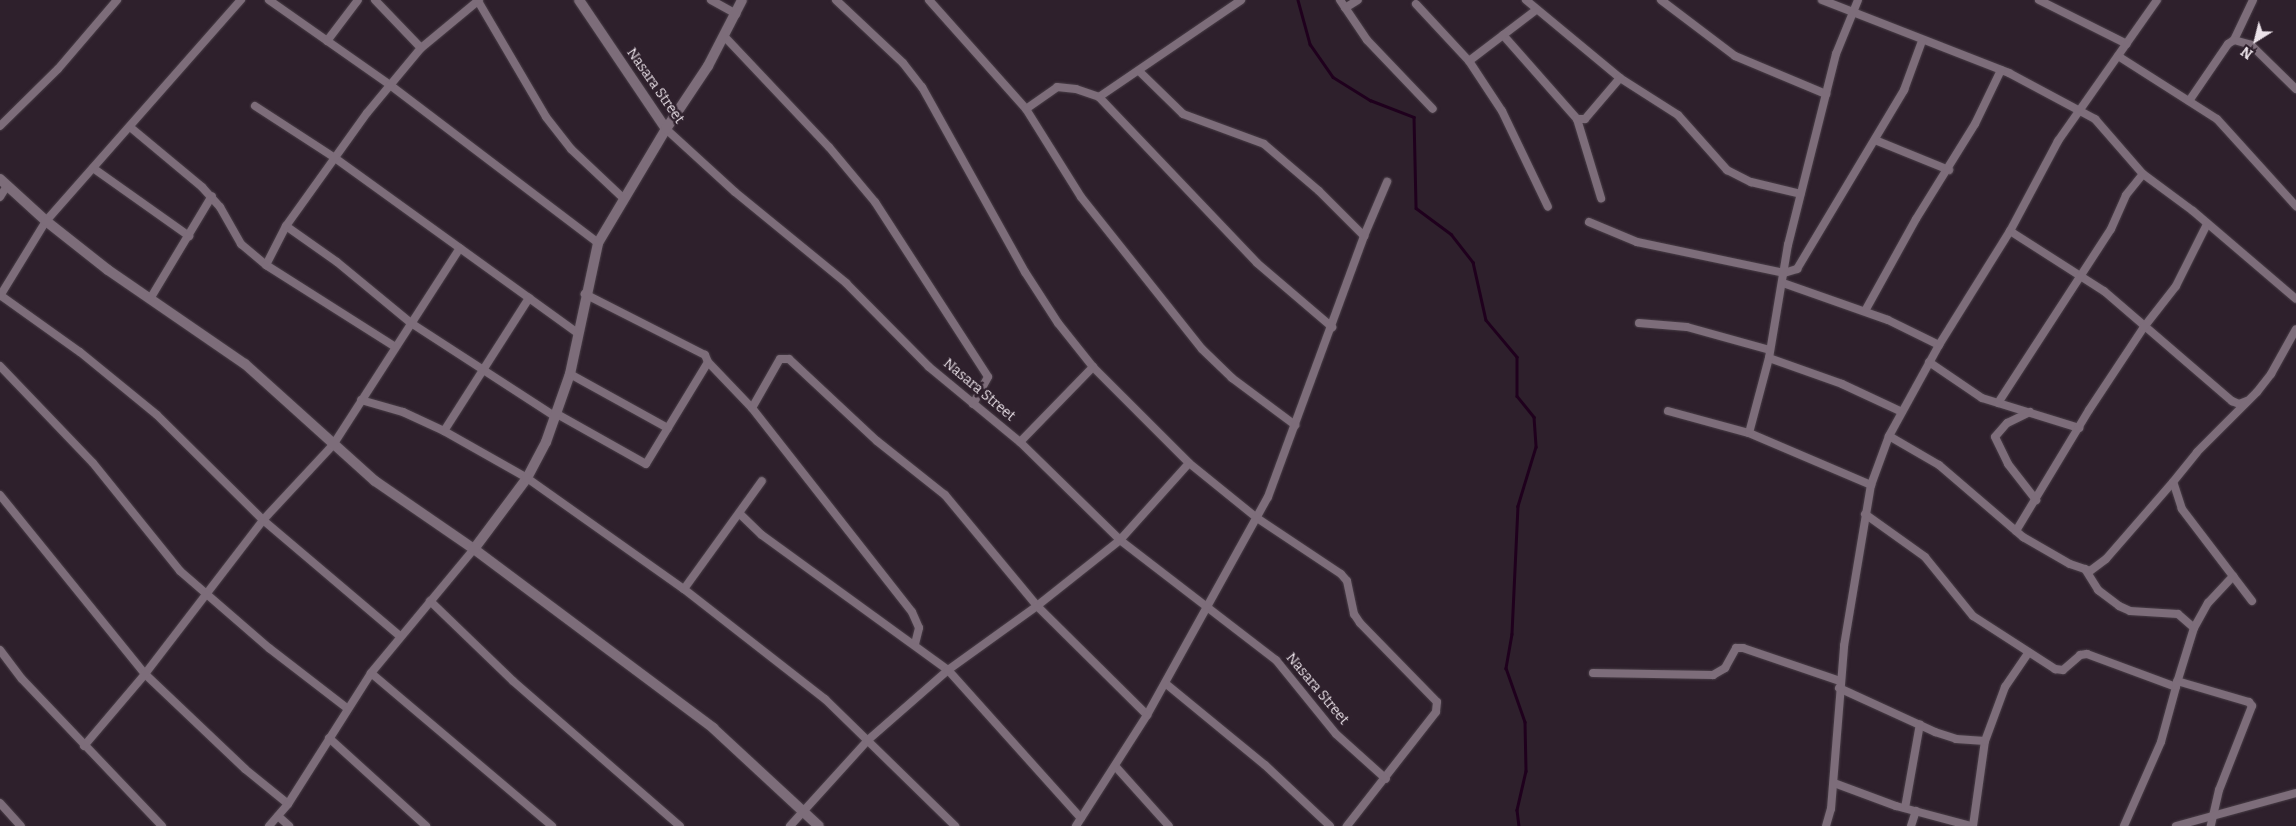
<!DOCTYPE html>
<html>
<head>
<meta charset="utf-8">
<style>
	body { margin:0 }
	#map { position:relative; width:2296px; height:826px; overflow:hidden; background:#2e202c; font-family:Bitter,serif }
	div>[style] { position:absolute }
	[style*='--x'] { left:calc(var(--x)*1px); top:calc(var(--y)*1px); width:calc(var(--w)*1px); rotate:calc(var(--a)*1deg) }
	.stream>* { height:2.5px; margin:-1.25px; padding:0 1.25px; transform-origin:1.25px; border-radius:1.25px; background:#1f001d }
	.roads { filter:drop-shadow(0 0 1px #493e47) drop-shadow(0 0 1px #493e47) }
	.minor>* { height:8px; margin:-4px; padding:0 4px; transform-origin:4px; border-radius:4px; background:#7d6d7a }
	.tertiary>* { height:10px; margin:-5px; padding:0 5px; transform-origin:5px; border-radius:5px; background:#7d6d7a }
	span { translate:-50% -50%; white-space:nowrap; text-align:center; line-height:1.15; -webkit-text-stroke:5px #2e202c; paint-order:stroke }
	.street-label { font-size:14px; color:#ece3ea }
	.north { position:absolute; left:2231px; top:15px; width:50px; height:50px; -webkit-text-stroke:4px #2e202c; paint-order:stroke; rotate:216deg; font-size:14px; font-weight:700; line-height:20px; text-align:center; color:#ece3ea }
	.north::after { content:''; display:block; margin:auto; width:18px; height:22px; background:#ece3ea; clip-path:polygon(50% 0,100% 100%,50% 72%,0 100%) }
</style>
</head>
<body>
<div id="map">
	<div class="stream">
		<i style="--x:1298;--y:0;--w:46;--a:74.7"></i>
		<i style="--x:1310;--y:44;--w:40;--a:55.1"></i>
		<i style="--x:1333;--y:77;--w:44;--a:31.9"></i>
		<i style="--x:1370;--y:100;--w:47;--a:21.1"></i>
		<i style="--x:1414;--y:117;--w:91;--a:88.7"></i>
		<i style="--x:1416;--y:208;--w:44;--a:36.6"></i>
		<i style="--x:1451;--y:234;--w:36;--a:52"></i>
		<i style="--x:1473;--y:262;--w:59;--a:77.4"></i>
		<i style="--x:1486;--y:320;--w:48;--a:50"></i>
		<i style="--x:1517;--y:357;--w:39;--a:90"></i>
		<i style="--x:1517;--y:396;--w:27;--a:51"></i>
		<i style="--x:1534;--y:417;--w:30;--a:86"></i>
		<i style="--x:1536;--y:447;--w:62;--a:107"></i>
		<i style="--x:1518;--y:506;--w:128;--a:92.7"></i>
		<i style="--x:1512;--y:634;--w:35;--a:100"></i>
		<i style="--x:1506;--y:668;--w:57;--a:70.6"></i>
		<i style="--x:1525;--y:722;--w:49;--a:88.8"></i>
		<i style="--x:1526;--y:771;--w:40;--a:103"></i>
		<i style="--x:1517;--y:810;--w:16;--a:83"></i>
	</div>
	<div class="roads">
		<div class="minor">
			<i style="--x:269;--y:0;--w:148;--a:35.1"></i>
			<i style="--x:390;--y:85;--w:261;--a:37.2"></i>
			<i style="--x:375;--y:0;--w:66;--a:46.2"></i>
			<i style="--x:711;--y:0;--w:29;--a:29"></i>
			<i style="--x:836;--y:0;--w:92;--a:43.2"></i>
			<i style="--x:903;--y:63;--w:31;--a:52"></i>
			<i style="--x:922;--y:87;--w:212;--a:60.9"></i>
			<i style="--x:1025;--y:272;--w:61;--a:57.1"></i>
			<i style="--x:1058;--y:323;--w:56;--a:51.5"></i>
			<i style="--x:1093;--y:367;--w:136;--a:45"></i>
			<i style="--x:1189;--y:463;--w:87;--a:39"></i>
			<i style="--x:1257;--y:518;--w:101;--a:33.7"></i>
			<i style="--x:1341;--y:574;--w:9;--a:49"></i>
			<i style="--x:1347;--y:581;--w:34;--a:78"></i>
			<i style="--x:1354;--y:614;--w:11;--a:56"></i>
			<i style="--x:1360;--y:623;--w:110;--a:45.7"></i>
			<i style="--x:1437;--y:702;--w:10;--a:96"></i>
			<i style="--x:1436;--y:712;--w:145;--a:128"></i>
			<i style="--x:929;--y:0;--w:146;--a:48.3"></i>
			<i style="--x:1026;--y:109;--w:104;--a:58"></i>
			<i style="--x:1081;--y:197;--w:194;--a:51.5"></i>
			<i style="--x:1202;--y:349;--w:42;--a:44"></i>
			<i style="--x:1232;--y:378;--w:79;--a:36.7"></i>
			<i style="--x:1340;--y:0;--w:48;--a:56"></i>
			<i style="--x:1367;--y:40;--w:95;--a:46.3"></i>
			<i style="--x:1526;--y:0;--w:122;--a:39.7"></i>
			<i style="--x:1620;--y:78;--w:69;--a:32.5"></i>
			<i style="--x:1678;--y:115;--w:74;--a:48.3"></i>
			<i style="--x:1727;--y:170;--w:27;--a:27"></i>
			<i style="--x:1751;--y:182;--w:51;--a:13.5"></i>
			<i style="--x:1661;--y:0;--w:93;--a:37.1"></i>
			<i style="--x:1735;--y:56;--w:99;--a:22.7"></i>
			<i style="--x:1822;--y:0;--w:201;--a:21.3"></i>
			<i style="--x:2009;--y:73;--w:98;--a:28.1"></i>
			<i style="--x:2095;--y:119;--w:73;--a:48.9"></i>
			<i style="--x:2143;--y:174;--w:62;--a:36.5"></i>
			<i style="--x:2193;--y:211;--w:135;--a:40.5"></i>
			<i style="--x:2039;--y:0;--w:98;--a:26.6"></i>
			<i style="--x:478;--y:1;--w:134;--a:59.6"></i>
			<i style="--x:546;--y:117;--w:41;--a:52"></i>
			<i style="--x:571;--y:149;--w:71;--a:43.3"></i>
			<i style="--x:1416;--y:4;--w:78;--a:47.1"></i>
			<i style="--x:1469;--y:61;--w:60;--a:56.6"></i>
			<i style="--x:1502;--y:111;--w:106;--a:64.4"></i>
			<i style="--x:1345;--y:8;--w:15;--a:-32"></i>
			<i style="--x:1503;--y:35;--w:112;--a:48.6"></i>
			<i style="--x:1577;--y:119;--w:8;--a:0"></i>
			<i style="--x:1585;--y:119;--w:54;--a:-49.5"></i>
			<i style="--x:724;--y:36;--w:153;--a:46.6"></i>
			<i style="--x:829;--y:147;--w:72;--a:50.1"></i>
			<i style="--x:875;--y:202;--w:208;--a:57.1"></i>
			<i style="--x:988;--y:377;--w:31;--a:119"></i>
			<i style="--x:2234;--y:40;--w:44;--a:-64.6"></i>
			<i style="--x:327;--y:41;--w:51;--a:-52.9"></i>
			<i style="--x:2118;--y:56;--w:117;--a:32.5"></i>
			<i style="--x:2217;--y:119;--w:118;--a:47.8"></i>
			<i style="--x:1469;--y:61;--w:84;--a:-37.3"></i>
			<i style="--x:1140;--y:72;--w:60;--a:44.3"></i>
			<i style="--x:1183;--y:114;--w:86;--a:20.3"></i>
			<i style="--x:1264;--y:144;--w:72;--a:40.5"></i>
			<i style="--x:1319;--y:191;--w:64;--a:45"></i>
			<i style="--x:1099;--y:97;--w:172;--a:-34.3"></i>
			<i style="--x:2189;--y:101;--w:69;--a:-55.6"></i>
			<i style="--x:2228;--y:44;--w:7;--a:-34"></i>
			<i style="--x:2234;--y:40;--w:18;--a:16"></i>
			<i style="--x:2251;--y:45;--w:63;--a:44.4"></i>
			<i style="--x:255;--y:106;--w:95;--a:33"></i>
			<i style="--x:335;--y:158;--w:299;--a:35.8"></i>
			<i style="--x:1026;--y:109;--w:38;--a:-35"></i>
			<i style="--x:1057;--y:87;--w:19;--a:6"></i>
			<i style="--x:1076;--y:89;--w:24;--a:19"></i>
			<i style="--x:1099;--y:97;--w:229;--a:46.4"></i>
			<i style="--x:1257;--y:263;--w:99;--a:40.5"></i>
			<i style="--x:1577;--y:119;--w:83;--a:73.1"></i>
			<i style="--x:0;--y:126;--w:81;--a:-44.5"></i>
			<i style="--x:58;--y:69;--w:91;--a:-49.5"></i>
			<i style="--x:130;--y:127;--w:94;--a:39.8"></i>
			<i style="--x:202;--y:187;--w:27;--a:48"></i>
			<i style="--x:220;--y:207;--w:43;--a:60.4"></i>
			<i style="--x:241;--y:244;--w:33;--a:40"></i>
			<i style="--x:266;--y:265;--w:153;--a:32.4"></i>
			<i style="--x:666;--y:129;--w:93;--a:42.4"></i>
			<i style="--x:735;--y:192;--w:144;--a:39.3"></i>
			<i style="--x:846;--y:283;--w:118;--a:45.3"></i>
			<i style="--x:929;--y:367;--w:118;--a:39.5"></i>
			<i style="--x:1020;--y:442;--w:140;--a:44.4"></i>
			<i style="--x:1120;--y:540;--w:197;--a:37.6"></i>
			<i style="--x:1276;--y:660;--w:95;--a:51"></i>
			<i style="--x:1336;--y:734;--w:67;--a:42"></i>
			<i style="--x:1875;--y:140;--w:80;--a:22.1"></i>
			<i style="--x:93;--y:168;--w:118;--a:35.3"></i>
			<i style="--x:0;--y:197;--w:13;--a:-58"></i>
			<i style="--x:1589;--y:222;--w:52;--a:22.6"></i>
			<i style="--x:1637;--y:242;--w:150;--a:11.9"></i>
			<i style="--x:1784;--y:273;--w:14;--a:-17"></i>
			<i style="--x:1797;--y:269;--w:209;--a:-59.1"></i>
			<i style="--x:1904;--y:90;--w:52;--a:-69.8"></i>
			<i style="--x:286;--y:226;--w:62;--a:35.2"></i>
			<i style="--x:337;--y:262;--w:96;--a:39.5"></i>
			<i style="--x:411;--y:323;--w:173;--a:33"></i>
			<i style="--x:2010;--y:231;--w:112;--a:32.6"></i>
			<i style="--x:2104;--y:291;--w:169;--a:40.7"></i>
			<i style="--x:2232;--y:401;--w:8;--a:23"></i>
			<i style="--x:2239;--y:404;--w:9;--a:-21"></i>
			<i style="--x:266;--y:265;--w:44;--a:-62.9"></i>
			<i style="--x:286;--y:226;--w:139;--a:-54.4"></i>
			<i style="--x:367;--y:113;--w:85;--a:-50.3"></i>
			<i style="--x:421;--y:48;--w:75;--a:-39.6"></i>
			<i style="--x:1783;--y:283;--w:111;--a:19.4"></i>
			<i style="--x:1888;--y:320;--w:57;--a:26.1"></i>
			<i style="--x:0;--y:295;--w:98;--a:35.5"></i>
			<i style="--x:80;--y:352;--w:99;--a:39.3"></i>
			<i style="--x:157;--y:415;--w:149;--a:44.7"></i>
			<i style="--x:263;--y:520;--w:180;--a:40.3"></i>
			<i style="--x:0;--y:296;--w:88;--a:-58.5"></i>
			<i style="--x:46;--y:221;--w:295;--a:-48.6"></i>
			<i style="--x:150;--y:299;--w:120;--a:-59"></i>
			<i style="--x:1865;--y:311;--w:105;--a:-61"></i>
			<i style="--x:1916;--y:219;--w:112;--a:-58.2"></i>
			<i style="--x:1975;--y:124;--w:60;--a:-64.3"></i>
			<i style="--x:1639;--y:323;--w:48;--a:4.8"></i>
			<i style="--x:1687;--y:327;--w:86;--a:15.5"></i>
			<i style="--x:1769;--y:358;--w:77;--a:19.6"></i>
			<i style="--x:1842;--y:384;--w:66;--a:25"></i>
			<i style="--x:708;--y:362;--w:64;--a:46.3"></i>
			<i style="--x:752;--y:408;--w:259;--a:51.9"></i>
			<i style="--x:912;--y:612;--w:17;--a:66"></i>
			<i style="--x:919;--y:628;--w:16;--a:104"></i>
			<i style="--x:1929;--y:362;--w:64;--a:34.2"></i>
			<i style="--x:1982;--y:398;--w:102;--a:17.2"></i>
			<i style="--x:0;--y:366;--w:134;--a:46.2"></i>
			<i style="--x:93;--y:463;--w:139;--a:51.1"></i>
			<i style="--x:180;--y:571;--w:118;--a:40.9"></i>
			<i style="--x:269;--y:648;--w:98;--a:37.6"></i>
			<i style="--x:570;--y:374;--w:112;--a:28.9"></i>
			<i style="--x:361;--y:400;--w:44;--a:15.9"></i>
			<i style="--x:403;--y:412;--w:45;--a:24.9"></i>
			<i style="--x:444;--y:431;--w:95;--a:29.5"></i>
			<i style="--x:527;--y:478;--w:192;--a:35.3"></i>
			<i style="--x:684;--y:589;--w:179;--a:38"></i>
			<i style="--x:825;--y:699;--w:182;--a:44.3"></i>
			<i style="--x:1998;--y:403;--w:207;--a:-57"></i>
			<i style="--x:2111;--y:229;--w:37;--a:-66"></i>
			<i style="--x:2126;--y:195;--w:27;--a:-51"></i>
			<i style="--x:752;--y:408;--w:56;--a:-60.3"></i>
			<i style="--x:780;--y:359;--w:9;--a:0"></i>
			<i style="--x:789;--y:359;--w:120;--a:43"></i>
			<i style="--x:877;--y:441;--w:87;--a:38.5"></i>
			<i style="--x:945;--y:495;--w:144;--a:50.3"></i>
			<i style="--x:1037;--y:606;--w:155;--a:44.7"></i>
			<i style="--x:1668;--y:411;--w:84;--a:15.2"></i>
			<i style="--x:1749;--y:433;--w:133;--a:23.1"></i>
			<i style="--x:2030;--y:412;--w:25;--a:154"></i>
			<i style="--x:2007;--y:423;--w:18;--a:131"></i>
			<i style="--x:1995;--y:437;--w:30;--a:64"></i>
			<i style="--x:2008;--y:464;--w:46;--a:52.1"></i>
			<i style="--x:557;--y:414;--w:102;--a:29.3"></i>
			<i style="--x:646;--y:464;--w:119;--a:-58.7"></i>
			<i style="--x:708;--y:362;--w:8;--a:-113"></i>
			<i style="--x:705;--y:355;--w:135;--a:-153.1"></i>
			<i style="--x:444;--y:431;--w:158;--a:-57.4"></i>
			<i style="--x:1749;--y:433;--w:78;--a:-75.1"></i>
			<i style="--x:1769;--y:358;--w:115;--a:-80.5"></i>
			<i style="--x:1788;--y:245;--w:197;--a:-75.9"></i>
			<i style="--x:1836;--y:54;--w:58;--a:-67.8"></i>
			<i style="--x:1889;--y:436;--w:58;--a:30.1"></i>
			<i style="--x:1939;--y:465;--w:111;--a:40.6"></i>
			<i style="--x:2023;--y:537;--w:54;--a:29.9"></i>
			<i style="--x:2070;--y:564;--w:21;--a:19"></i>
			<i style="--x:2090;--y:571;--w:20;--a:-37"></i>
			<i style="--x:2106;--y:559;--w:102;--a:-49"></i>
			<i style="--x:1020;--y:442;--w:105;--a:-45.8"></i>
			<i style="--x:0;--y:495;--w:230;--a:51"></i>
			<i style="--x:145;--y:674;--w:138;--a:43.5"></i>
			<i style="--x:245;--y:769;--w:55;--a:39.1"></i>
			<i style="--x:740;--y:514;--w:30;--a:44"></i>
			<i style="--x:762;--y:535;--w:230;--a:36"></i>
			<i style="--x:948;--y:670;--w:199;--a:48.1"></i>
			<i style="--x:1865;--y:514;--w:74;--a:35.6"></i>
			<i style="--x:1925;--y:557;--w:76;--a:50.9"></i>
			<i style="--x:1973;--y:616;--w:98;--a:32.9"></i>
			<i style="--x:2055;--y:669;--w:8;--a:7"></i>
			<i style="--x:2063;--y:670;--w:23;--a:-41"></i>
			<i style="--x:2080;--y:655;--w:7;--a:-8"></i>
			<i style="--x:2087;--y:654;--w:95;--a:20.3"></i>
			<i style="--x:2176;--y:687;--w:57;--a:105.3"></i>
			<i style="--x:2161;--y:742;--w:92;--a:113.8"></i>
			<i style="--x:2016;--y:531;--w:141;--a:-58.9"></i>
			<i style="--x:2089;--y:410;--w:100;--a:-56.5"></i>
			<i style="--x:2144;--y:327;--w:52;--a:-52"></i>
			<i style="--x:2176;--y:286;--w:69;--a:-63.4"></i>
			<i style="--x:2085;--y:569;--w:25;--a:58"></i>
			<i style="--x:2098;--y:590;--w:26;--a:37"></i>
			<i style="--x:2119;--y:606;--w:12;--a:24"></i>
			<i style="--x:2130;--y:611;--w:48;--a:3.6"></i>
			<i style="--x:2178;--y:614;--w:21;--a:41"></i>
			<i style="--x:684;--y:589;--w:133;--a:-54.2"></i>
			<i style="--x:430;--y:601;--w:115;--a:43.9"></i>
			<i style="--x:513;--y:681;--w:221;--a:41"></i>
			<i style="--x:2252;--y:601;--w:116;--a:-127.3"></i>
			<i style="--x:2182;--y:509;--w:28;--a:-108"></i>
			<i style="--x:2173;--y:482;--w:38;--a:-51"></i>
			<i style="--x:2197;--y:452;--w:85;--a:-45"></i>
			<i style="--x:2257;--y:392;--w:23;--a:-52"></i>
			<i style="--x:2271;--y:374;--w:51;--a:-60.9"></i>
			<i style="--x:0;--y:650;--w:36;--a:53"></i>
			<i style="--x:22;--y:679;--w:203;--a:46.4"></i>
			<i style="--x:371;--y:673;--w:237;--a:40.2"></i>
			<i style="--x:1593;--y:673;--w:120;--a:1"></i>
			<i style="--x:1713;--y:675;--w:14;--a:-30"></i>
			<i style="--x:1725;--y:668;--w:23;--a:-61"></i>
			<i style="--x:1736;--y:648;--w:7;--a:0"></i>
			<i style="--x:1743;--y:648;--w:102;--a:18.8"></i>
			<i style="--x:2177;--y:681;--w:75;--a:16.3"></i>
			<i style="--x:2249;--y:702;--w:5;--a:53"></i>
			<i style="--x:2252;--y:706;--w:90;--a:111.4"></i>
			<i style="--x:2219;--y:790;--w:37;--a:103"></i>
			<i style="--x:1165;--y:683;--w:129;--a:39.4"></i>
			<i style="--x:1265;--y:765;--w:89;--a:43.2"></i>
			<i style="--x:2176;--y:686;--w:61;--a:-72.8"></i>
			<i style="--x:2194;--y:628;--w:29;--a:-61"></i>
			<i style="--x:2208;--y:603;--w:37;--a:-47"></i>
			<i style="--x:1839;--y:688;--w:106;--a:24.6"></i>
			<i style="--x:1935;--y:732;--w:22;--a:18"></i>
			<i style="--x:1956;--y:739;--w:29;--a:4"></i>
			<i style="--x:329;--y:738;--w:131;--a:42.2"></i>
			<i style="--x:84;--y:746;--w:94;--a:-49.7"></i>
			<i style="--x:145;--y:674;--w:194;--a:-52.5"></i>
			<i style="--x:263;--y:520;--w:103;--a:-47"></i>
			<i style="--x:333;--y:445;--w:234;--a:-57.2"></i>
			<i style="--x:1116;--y:767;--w:79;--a:48.1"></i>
			<i style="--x:1834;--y:783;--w:66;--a:20.4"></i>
			<i style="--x:1896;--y:806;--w:78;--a:14.9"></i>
			<i style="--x:0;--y:803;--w:31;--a:48"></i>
			<i style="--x:1905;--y:808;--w:85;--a:-79.9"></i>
			<i style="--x:278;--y:816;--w:15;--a:42"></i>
			<i style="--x:269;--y:826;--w:29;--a:-49"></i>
			<i style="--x:288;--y:804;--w:155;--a:-57.6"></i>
			<i style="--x:371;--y:673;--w:161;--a:-50.3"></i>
			<i style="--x:790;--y:826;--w:116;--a:-47.8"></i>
			<i style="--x:868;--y:740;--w:106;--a:-41.2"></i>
			<i style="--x:948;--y:670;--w:110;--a:-35.7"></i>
			<i style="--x:1037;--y:606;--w:106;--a:-38.5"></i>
			<i style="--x:1120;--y:540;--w:103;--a:-48.1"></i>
			<i style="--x:1076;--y:826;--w:132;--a:-57.4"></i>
			<i style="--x:1147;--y:715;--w:249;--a:-61"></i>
			<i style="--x:1268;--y:497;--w:278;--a:-69.8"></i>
			<i style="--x:1364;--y:236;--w:59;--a:-66.9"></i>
			<i style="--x:1826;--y:826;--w:18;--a:-74"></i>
			<i style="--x:1831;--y:809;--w:164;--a:-85.4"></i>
			<i style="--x:1844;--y:646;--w:163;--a:-80.5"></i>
			<i style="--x:1871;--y:485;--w:52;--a:-69.8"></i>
			<i style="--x:1889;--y:436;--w:104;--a:-61.2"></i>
			<i style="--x:1939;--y:345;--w:134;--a:-58.1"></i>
			<i style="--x:2010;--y:231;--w:102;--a:-61.9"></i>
			<i style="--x:2058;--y:141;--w:172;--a:-54.9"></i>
			<i style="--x:1911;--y:826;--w:16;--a:-72"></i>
			<i style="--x:1973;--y:826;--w:86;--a:-82"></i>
			<i style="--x:1985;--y:741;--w:58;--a:-69.7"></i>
			<i style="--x:2005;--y:687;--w:42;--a:-55.6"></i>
			<i style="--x:2176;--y:826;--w:124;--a:-15.4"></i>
		</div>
		<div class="tertiary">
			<i style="--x:579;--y:0;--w:156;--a:56"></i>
			<i style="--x:0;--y:179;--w:62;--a:42.4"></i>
			<i style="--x:46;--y:221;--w:79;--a:38.3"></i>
			<i style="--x:108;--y:270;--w:166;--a:34.5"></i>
			<i style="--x:245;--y:364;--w:175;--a:42"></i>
			<i style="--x:375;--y:481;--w:120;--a:34.5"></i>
			<i style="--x:474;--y:549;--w:299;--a:36.8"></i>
			<i style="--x:713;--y:728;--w:144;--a:42.8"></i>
			<i style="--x:474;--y:549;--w:89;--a:-53.3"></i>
			<i style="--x:527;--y:478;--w:41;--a:-62.2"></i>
			<i style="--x:546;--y:442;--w:72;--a:-70.6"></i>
			<i style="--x:570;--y:374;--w:134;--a:-77.9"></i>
			<i style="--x:598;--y:243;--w:133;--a:-59.2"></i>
			<i style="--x:666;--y:129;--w:76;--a:-56.3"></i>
			<i style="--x:708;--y:66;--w:74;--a:-62.7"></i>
		</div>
	</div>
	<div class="street-label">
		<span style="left:655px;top:86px;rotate:55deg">Nasara Street</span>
		<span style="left:979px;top:390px;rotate:40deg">Nasara Street</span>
		<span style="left:1317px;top:689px;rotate:50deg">Nasara Street</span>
	</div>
	<div class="north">N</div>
</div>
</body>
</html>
